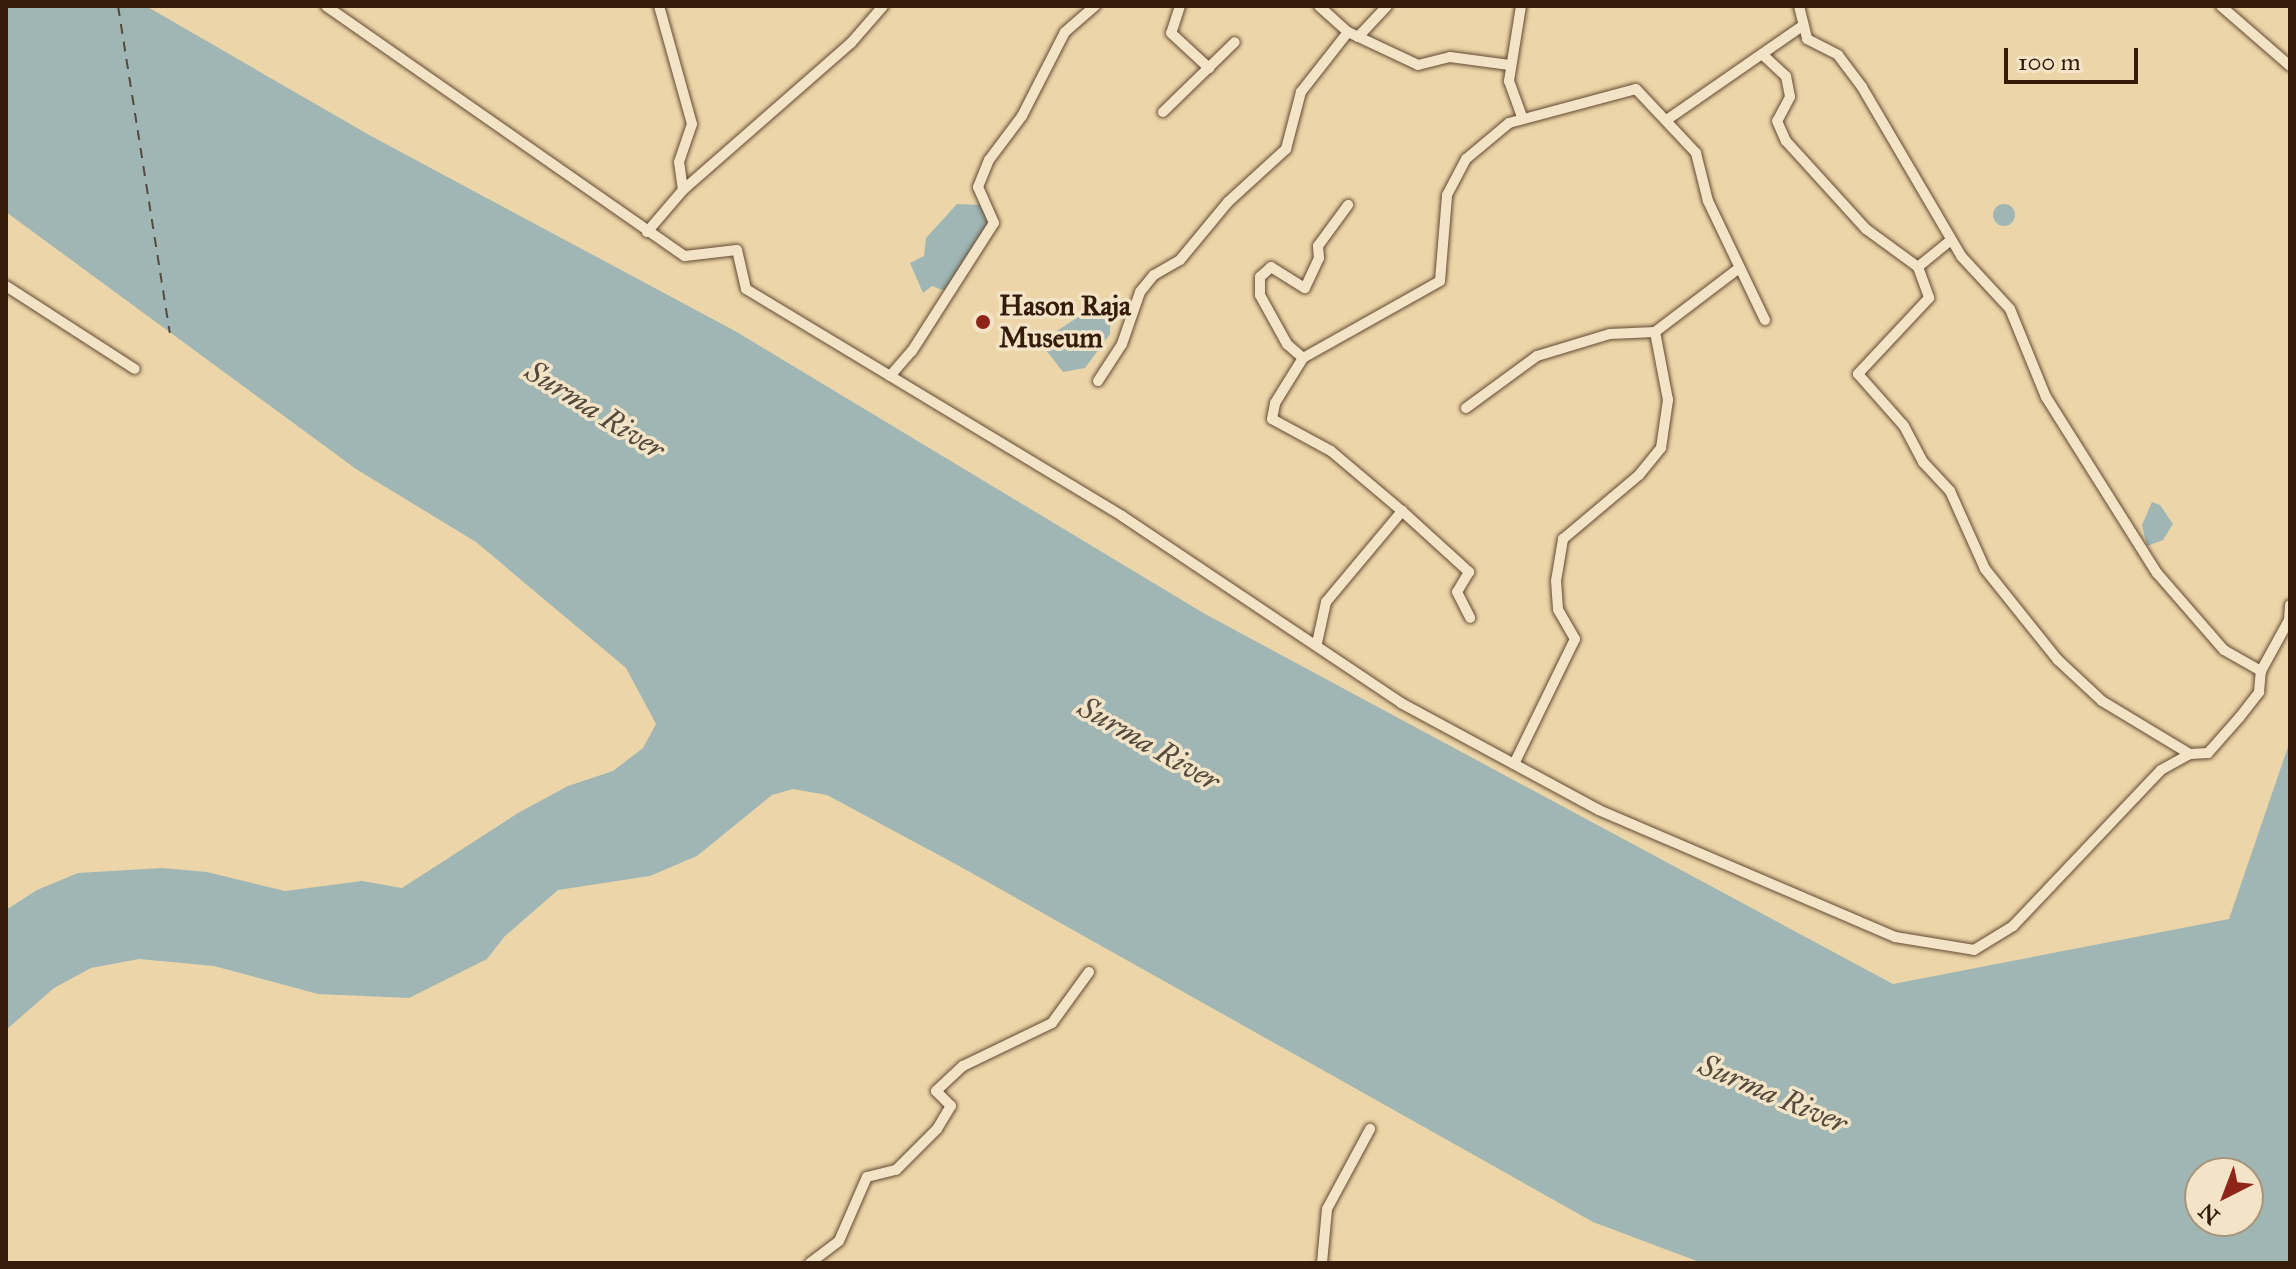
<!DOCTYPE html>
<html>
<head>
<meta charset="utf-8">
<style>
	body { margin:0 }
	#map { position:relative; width:2296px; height:1269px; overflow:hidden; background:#ecd6a9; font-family:"IM FELL Great Primer",serif }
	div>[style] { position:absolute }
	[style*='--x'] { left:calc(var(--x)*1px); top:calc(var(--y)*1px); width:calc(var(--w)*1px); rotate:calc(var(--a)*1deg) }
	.water>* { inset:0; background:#9fb6b5 }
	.round { border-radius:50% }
	.ferry>* { height:2px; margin-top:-1px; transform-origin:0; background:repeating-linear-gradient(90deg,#554a3d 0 10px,transparent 0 18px) }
	.roads { filter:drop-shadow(0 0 2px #634a32) drop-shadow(0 0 2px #634a32) }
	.minor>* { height:10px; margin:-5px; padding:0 5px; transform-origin:5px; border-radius:5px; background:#f3e4c7 }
	.dots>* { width:22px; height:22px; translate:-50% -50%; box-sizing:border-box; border:4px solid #f3e4c7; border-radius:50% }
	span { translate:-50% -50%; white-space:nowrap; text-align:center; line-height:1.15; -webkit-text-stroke:7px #f3e4c7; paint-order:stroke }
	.poi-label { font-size:28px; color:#351c0a; font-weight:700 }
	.left { translate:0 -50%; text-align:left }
	.water-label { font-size:30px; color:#554a3d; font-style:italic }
	.frame { position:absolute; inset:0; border:8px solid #351c0a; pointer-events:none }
	.north { position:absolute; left:2184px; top:1157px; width:80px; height:80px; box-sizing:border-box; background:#f3e4c7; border:2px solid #a7947b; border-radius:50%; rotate:222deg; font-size:22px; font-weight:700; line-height:32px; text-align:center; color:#351c0a }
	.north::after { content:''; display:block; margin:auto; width:28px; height:36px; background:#8f2418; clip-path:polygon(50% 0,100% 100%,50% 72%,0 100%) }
	.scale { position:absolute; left:2004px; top:48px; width:134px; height:36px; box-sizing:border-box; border:4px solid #351c0a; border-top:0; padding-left:10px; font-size:24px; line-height:28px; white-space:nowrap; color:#351c0a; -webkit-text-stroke:6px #f3e4c7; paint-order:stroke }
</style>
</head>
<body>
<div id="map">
	<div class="water">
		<i style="clip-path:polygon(evenodd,6px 6px,146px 6px,371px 136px,735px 331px,1205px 614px,1893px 984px,2229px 919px,2290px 741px,2290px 1263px,1702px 1263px,1593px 1222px,961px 867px,827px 795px,793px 789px,772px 795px,697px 856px,650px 876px,558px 890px,505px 936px,487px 959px,409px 998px,318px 994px,214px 966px,139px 959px,91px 968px,54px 988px,6px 1030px,6px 910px,37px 890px,78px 873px,162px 868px,207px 872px,285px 891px,362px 881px,402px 888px,518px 813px,568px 786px,613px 771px,643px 748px,656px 724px,626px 668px,476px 542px,356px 469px,6px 212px,6px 6px,2248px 1173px,2248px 1221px,2200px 1221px,2200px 1173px,2248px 1173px)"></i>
		<i class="round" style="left:1993px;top:204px;width:22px;height:22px"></i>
		<i style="clip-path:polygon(957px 204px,982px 205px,991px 224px,945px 291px,932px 286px,923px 293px,910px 263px,924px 256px,926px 238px)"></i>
		<i style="clip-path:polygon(1093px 307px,1110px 322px,1110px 334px,1085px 368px,1063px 372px,1045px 349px,1051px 335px)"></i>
		<i style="clip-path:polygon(2152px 502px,2160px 505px,2173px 524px,2163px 540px,2147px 546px,2142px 525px)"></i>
	</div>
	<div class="ferry">
		<i style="--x:118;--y:6;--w:331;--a:81"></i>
	</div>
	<div class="roads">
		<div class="minor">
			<i style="--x:326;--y:6;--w:437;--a:34.9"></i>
			<i style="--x:685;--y:256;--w:52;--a:-6.6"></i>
			<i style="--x:737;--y:250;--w:40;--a:77"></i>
			<i style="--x:746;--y:289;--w:439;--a:31.1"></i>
			<i style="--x:1122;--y:516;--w:336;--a:33.8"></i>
			<i style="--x:1401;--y:703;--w:225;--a:28.4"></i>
			<i style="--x:1599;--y:810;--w:322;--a:23.2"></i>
			<i style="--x:1895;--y:937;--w:80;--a:9.3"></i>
			<i style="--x:1974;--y:950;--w:46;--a:-31.6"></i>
			<i style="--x:2013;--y:926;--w:215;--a:-46.5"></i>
			<i style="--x:2161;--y:770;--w:33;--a:-29"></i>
			<i style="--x:2190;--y:754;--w:18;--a:-3"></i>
			<i style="--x:2208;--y:753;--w:47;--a:-48.5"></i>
			<i style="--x:2239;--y:718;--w:33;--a:-52"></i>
			<i style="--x:2259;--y:692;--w:21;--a:-85"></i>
			<i style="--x:2261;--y:671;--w:58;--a:-61.2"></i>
			<i style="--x:2289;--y:620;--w:15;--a:-86"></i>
			<i style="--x:1180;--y:6;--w:28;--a:108"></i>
			<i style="--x:1171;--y:33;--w:52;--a:42.6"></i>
			<i style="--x:1319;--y:6;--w:39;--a:42"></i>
			<i style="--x:1348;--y:32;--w:77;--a:25.2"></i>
			<i style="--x:1418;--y:65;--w:33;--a:-14"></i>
			<i style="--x:1450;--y:57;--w:60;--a:7.7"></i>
			<i style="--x:1521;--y:6;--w:76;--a:99.1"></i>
			<i style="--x:1509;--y:81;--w:37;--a:70"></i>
			<i style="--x:1799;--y:6;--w:34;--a:76"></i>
			<i style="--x:1807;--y:39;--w:35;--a:27"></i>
			<i style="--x:1838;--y:55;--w:40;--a:53"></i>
			<i style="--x:1862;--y:87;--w:196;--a:59.6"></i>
			<i style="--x:1961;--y:256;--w:72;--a:47.2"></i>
			<i style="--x:2010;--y:309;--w:95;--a:67.8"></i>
			<i style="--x:2046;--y:397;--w:208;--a:57.8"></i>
			<i style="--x:2157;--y:573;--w:102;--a:49"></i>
			<i style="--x:2224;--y:650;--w:43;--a:29.6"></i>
			<i style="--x:2221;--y:6;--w:91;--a:41"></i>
			<i style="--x:1358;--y:37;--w:42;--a:-46.9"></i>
			<i style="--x:1762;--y:54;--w:33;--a:43"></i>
			<i style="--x:1786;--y:76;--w:21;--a:79"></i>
			<i style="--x:1790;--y:97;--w:27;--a:118"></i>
			<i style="--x:1777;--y:121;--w:22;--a:66"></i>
			<i style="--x:1786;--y:141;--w:119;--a:47.7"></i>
			<i style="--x:1866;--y:229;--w:64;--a:36.2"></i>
			<i style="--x:1163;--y:112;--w:100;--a:-44.2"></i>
			<i style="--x:1668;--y:119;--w:162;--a:-34.7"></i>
			<i style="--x:683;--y:190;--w:223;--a:-41.2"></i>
			<i style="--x:851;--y:43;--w:49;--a:-49.1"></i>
			<i style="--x:647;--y:232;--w:55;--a:-49.4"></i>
			<i style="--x:683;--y:190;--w:28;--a:-98"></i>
			<i style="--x:679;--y:162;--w:40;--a:-71.1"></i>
			<i style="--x:692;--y:124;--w:123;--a:-105.6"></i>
			<i style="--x:1951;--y:240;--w:43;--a:140.7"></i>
			<i style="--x:1918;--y:267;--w:33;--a:70"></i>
			<i style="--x:1929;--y:298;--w:104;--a:133.1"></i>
			<i style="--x:1858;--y:374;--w:69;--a:48.5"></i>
			<i style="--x:1904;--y:426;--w:41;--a:62.2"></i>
			<i style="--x:1923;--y:462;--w:40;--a:47"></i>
			<i style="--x:1950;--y:491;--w:85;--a:65.8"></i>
			<i style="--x:1985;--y:569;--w:117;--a:51.3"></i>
			<i style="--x:2058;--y:660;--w:60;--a:43"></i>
			<i style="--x:2102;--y:701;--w:103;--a:31.1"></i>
			<i style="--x:6;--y:286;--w:153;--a:32.8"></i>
			<i style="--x:1303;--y:358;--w:21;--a:-139"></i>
			<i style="--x:1287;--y:344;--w:56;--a:-118.9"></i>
			<i style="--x:1260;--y:295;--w:18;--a:-90"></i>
			<i style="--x:1260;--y:277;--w:15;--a:-42"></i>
			<i style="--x:1271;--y:267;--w:40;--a:32"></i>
			<i style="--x:1305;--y:288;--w:33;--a:-65"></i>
			<i style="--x:1319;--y:258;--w:12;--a:-95"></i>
			<i style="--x:1318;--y:246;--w:51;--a:-53.8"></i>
			<i style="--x:890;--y:376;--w:33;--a:-49"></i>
			<i style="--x:912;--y:351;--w:152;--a:-57.4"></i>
			<i style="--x:994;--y:223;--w:39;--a:-114"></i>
			<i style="--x:978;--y:187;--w:29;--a:-68"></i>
			<i style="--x:989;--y:160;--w:55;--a:-53.1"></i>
			<i style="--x:1022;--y:116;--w:94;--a:-62.9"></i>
			<i style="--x:1065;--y:32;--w:40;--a:-41"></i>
			<i style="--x:1098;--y:381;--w:44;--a:-57"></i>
			<i style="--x:1122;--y:344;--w:55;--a:-70.9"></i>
			<i style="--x:1140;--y:292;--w:22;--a:-51"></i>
			<i style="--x:1154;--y:275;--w:30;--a:-30"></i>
			<i style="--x:1180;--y:260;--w:75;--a:-50.4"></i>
			<i style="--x:1228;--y:202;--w:79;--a:-42.4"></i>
			<i style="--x:1286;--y:149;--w:59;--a:-75.3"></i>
			<i style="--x:1301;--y:92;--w:76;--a:-51.9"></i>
			<i style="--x:1466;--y:408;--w:88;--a:-36.2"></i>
			<i style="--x:1537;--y:356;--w:76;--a:-16.8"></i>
			<i style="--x:1610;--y:334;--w:45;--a:-2.5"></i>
			<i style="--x:1655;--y:332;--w:104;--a:-37.2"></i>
			<i style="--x:1402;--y:511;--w:93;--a:-139.8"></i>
			<i style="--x:1331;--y:451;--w:67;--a:-151.5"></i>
			<i style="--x:1272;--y:419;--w:16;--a:-79"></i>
			<i style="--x:1275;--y:403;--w:53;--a:-58.1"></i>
			<i style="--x:1303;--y:358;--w:157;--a:-29.3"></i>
			<i style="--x:1440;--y:281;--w:86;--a:-85.3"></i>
			<i style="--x:1447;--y:195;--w:41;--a:-62.2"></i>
			<i style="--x:1466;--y:159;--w:56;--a:-39.9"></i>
			<i style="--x:1509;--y:123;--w:131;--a:-15"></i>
			<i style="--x:1636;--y:89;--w:88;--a:46.8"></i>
			<i style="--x:1696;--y:153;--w:49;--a:76"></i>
			<i style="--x:1708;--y:201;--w:132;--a:64.4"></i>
			<i style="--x:1317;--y:643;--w:42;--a:-77.6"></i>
			<i style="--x:1326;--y:602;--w:119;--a:-50.1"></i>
			<i style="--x:1402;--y:511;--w:91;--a:42.3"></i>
			<i style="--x:1469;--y:572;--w:23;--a:121"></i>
			<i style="--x:1457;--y:592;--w:29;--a:63"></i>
			<i style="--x:1514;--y:764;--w:139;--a:-64"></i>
			<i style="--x:1575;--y:639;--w:34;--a:-120"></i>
			<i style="--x:1558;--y:609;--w:28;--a:-94"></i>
			<i style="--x:1556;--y:581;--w:43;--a:-80.5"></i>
			<i style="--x:1563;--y:539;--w:99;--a:-40.1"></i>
			<i style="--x:1639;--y:475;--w:35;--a:-51"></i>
			<i style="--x:1661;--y:448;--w:49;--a:-81.7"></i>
			<i style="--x:1668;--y:400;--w:69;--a:-100.8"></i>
			<i style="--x:810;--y:1263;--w:36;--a:-37"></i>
			<i style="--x:839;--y:1241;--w:70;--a:-66.4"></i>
			<i style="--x:867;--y:1177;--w:30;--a:-14"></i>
			<i style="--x:896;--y:1170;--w:58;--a:-45"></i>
			<i style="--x:937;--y:1129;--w:27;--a:-59"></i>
			<i style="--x:951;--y:1106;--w:21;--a:-135"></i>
			<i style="--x:936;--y:1091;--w:37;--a:-43"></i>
			<i style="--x:963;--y:1066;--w:99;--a:-25.8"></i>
			<i style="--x:1052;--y:1023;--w:63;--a:-54"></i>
			<i style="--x:1322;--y:1263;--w:54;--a:-84.7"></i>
			<i style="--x:1327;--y:1209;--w:91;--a:-61.7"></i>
		</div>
	</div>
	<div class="dots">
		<i style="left:983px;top:322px;background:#8f2418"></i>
	</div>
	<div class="poi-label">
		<span class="left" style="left:999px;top:322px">Hason Raja<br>Museum</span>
	</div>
	<div class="water-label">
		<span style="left:595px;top:410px;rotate:32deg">Surma River</span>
		<span style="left:1149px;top:744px;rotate:30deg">Surma River</span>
		<span style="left:1773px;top:1094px;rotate:23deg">Surma River</span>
	</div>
	<div class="frame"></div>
	<div class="north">N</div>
	<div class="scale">100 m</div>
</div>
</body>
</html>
